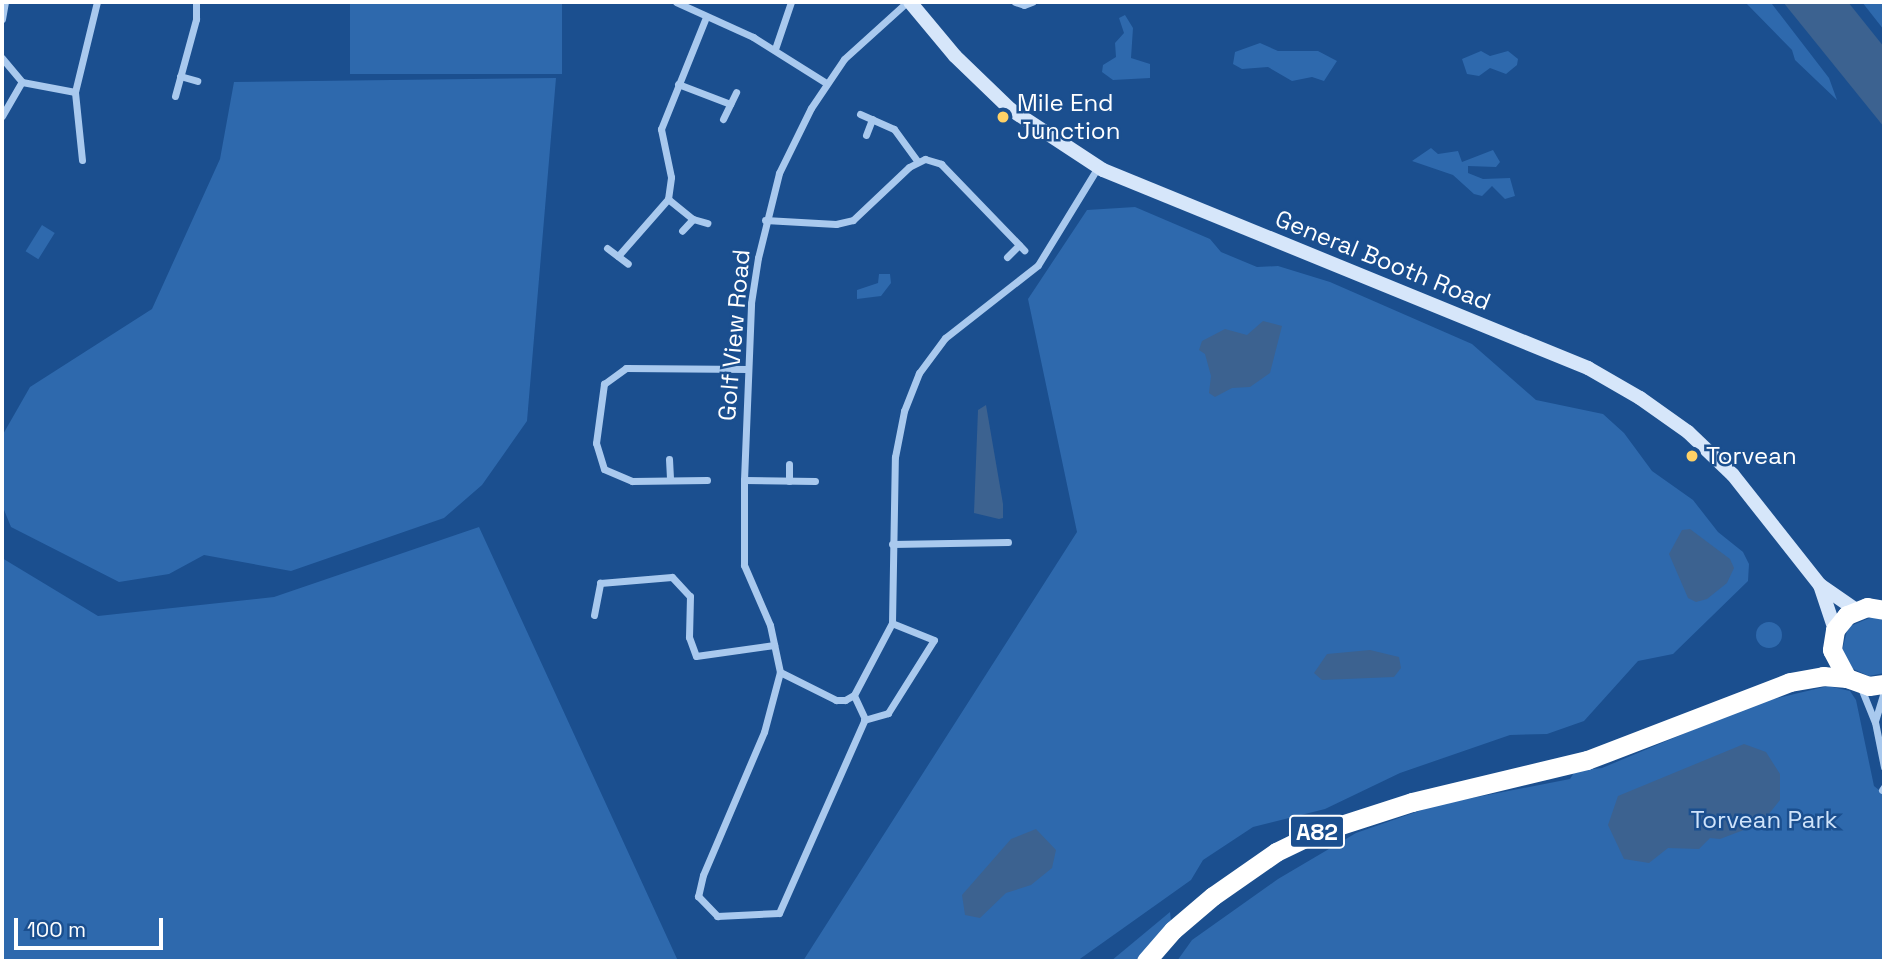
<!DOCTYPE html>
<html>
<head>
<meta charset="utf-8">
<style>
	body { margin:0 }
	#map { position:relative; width:1886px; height:963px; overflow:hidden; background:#1b4f8f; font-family:"Space Grotesk",sans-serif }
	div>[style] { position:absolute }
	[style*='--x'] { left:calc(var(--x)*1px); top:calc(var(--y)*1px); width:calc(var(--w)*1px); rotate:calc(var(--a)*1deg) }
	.green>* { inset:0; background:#2e69ad; transform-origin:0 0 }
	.round { border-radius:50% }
	.water>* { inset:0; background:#3c6290 }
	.street>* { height:7px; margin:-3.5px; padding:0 3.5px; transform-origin:3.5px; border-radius:3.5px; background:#a9c9ee }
	.secondary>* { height:14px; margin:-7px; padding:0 7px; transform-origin:7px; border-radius:7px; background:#d6e6fa }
	.highway>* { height:19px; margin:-9.5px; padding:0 9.5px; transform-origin:9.5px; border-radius:9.5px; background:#fff }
	.dots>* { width:19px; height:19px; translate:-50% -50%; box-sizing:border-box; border:4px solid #1b4f8f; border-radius:50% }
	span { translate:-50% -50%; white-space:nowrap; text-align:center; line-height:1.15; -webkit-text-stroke:5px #1b4f8f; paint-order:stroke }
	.shield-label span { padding:2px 5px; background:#1b4f8f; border:2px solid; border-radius:5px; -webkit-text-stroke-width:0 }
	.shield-label { font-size:23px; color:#fff; font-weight:700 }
	.poi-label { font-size:24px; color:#fff }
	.left { translate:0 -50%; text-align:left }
	.street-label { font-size:24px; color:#fff }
	.park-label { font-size:24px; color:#cfe3fa }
	.frame { position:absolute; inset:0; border:4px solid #fff; pointer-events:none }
	.scale { position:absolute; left:14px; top:918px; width:149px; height:32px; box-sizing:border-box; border:4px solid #fff; border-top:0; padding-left:9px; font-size:21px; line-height:24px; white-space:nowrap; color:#fff; -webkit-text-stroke:5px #1b4f8f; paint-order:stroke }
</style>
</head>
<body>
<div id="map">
	<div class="green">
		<i style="left:350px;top:2px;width:212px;height:72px"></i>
		<i style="clip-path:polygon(1745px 2px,1772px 4px,1829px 78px,1837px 100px,1795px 60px,1792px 50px)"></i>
		<i style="clip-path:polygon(1862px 2px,1884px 2px,1884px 30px)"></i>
		<i style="clip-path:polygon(1125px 15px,1133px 28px,1131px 58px,1150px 64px,1150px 78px,1113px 80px,1102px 72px,1103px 65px,1116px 57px,1115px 43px,1124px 33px,1119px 18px)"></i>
		<i style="clip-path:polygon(1260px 43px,1278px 51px,1318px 51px,1337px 61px,1324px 81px,1312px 77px,1292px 81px,1268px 67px,1242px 69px,1233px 64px,1235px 52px)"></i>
		<i style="clip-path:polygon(1481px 51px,1490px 56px,1508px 51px,1518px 59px,1517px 65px,1506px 74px,1490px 68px,1479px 76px,1467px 74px,1462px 59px)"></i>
		<i style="clip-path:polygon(556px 78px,527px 421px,482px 485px,444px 518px,291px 571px,204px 555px,169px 574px,119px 582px,11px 527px,2px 505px,2px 436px,30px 387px,152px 309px,220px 159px,234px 82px)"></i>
		<i style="clip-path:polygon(1431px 148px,1438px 154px,1458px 151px,1462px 162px,1493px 150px,1500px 162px,1496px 167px,1468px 166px,1468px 173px,1483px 179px,1510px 178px,1515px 196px,1505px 199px,1492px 186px,1482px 196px,1474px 194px,1453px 175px,1412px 161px)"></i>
		<i style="clip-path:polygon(1135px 207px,1210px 239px,1221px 252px,1257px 267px,1278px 266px,1330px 282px,1472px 344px,1536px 400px,1603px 414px,1624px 433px,1652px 471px,1693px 500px,1718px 532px,1743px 552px,1749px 564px,1748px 581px,1673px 654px,1638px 661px,1584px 721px,1547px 734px,1510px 735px,1400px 773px,1325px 809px,1253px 827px,1203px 860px,1191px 880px,1077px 961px,803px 961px,1077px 532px,1028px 299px,1087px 210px)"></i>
		<i style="left:42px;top:225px;width:15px;height:31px;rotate:32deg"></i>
		<i style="clip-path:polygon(879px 274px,890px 274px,891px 283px,881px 296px,857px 299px,857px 290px,878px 283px)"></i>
		<i style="clip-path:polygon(479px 527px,678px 961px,2px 961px,2px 558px,98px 616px,274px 597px)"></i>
		<i style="clip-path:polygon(1872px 617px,1884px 620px,1884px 673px,1869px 676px,1851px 668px,1842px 651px,1848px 627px)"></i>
		<i class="round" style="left:1756px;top:622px;width:26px;height:26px"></i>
		<i style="clip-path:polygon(1828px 686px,1850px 691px,1856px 700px,1874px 786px,1884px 794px,1884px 961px,1177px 961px,1192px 940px,1278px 879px,1356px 833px,1436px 805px,1570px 779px,1575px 771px,1602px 768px,1757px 703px)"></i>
		<i style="clip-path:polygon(1170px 912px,1171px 921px,1135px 961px,1111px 961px)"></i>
	</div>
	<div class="water">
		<i style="clip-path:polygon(1783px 2px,1848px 2px,1884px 47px,1884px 127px)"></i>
		<i style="clip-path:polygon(1263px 321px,1282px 326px,1270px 373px,1250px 387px,1232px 388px,1215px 397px,1209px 393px,1211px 376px,1205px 354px,1199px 350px,1202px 341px,1225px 329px,1247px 335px)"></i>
		<i style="clip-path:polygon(986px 405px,1003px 504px,1003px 518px,999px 519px,974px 513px,978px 410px)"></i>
		<i style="clip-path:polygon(1690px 529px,1730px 559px,1734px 568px,1727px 583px,1707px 599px,1696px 602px,1688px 598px,1669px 554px,1682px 530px)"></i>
		<i style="clip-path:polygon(1370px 650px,1399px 657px,1401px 668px,1394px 677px,1322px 680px,1314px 673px,1327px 654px)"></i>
		<i style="clip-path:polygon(1744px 744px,1766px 752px,1780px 774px,1780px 800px,1768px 815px,1749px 828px,1720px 839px,1710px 838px,1699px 849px,1668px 848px,1649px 863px,1624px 859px,1608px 825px,1618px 796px)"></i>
		<i style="clip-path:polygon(1036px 829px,1056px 850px,1052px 868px,1031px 885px,1006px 893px,980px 918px,965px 915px,962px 895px,1011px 839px)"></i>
	</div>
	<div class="street">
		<i style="--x:676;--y:2;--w:85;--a:24.4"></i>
		<i style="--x:753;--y:37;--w:86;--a:32.2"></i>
		<i style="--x:1015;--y:2;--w:9;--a:18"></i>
		<i style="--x:1024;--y:5;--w:9;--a:-21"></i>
		<i style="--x:2;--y:19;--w:17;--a:-80"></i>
		<i style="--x:775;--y:49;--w:50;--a:-71.2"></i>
		<i style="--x:2;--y:58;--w:31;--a:50"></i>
		<i style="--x:22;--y:82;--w:54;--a:10.7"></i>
		<i style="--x:180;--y:76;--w:18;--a:16"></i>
		<i style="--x:678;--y:84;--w:56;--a:21"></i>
		<i style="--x:175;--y:96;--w:80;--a:-74.7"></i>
		<i style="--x:196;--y:19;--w:17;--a:-90"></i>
		<i style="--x:860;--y:114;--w:37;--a:24"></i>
		<i style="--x:894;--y:129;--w:39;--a:54"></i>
		<i style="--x:2;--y:116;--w:39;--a:-60"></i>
		<i style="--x:723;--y:119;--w:30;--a:-64"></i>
		<i style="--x:866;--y:135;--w:17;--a:-69"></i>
		<i style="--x:82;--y:160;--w:68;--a:-95.9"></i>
		<i style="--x:75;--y:92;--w:93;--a:-76.3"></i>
		<i style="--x:668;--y:199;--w:32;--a:39"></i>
		<i style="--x:693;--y:219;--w:16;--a:133"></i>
		<i style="--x:693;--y:219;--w:15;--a:16"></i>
		<i style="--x:765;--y:220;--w:71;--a:3.2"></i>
		<i style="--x:836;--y:224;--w:17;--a:-13"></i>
		<i style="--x:853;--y:220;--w:77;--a:-43.4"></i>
		<i style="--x:909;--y:167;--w:18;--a:-27"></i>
		<i style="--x:925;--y:159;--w:17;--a:17"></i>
		<i style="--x:941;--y:164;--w:120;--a:46"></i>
		<i style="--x:607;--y:248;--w:26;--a:37"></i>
		<i style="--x:618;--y:256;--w:76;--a:-48.7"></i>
		<i style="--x:668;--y:199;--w:22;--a:-82"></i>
		<i style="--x:671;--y:177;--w:49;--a:-101.8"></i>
		<i style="--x:661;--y:129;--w:121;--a:-68.1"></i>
		<i style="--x:1007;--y:257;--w:17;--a:-45"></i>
		<i style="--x:669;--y:459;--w:21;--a:87"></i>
		<i style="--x:707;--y:480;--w:75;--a:179.2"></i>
		<i style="--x:632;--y:481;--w:30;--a:-157"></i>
		<i style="--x:604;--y:469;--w:27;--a:-107"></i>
		<i style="--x:596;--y:443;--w:60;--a:-82.3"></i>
		<i style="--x:604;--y:384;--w:27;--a:-36"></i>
		<i style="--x:626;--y:368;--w:122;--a:0.5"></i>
		<i style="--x:744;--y:480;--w:85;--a:90"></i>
		<i style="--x:744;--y:565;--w:65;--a:66.6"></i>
		<i style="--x:770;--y:625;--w:48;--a:78"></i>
		<i style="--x:780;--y:672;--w:63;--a:26.6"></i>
		<i style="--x:836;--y:700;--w:9;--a:0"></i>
		<i style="--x:845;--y:700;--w:10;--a:-29"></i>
		<i style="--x:854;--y:695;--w:81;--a:-62.2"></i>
		<i style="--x:892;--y:623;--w:166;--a:-89"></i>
		<i style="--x:895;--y:457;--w:47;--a:-78.9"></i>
		<i style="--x:904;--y:411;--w:41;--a:-68.5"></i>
		<i style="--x:919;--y:373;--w:44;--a:-53.4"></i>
		<i style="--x:945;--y:338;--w:118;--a:-38.1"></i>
		<i style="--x:1038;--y:265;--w:115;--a:-58.5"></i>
		<i style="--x:789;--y:481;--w:17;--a:-90"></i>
		<i style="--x:815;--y:481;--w:71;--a:-179.2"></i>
		<i style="--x:744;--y:480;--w:177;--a:-87.7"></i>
		<i style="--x:751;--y:303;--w:46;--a:-81.2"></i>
		<i style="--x:758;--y:258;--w:88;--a:-76.1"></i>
		<i style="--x:779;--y:173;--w:72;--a:-63.8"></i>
		<i style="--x:811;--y:108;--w:59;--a:-56"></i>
		<i style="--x:844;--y:59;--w:85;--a:-42.1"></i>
		<i style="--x:892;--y:544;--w:116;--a:-1"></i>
		<i style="--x:594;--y:615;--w:33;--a:-79"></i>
		<i style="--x:600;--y:583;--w:72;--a:-4.8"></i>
		<i style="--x:672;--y:577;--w:26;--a:47"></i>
		<i style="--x:690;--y:596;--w:41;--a:91.4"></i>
		<i style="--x:689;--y:637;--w:20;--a:70"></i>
		<i style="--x:696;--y:656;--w:79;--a:-8"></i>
		<i style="--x:780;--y:672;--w:62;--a:104.9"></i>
		<i style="--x:764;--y:732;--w:155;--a:113.1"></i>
		<i style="--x:703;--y:875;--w:22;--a:103"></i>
		<i style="--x:698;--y:896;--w:28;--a:46"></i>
		<i style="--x:717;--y:916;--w:62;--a:-2.8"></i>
		<i style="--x:779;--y:913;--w:212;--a:-66.1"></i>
		<i style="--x:865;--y:719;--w:26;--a:-115"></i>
		<i style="--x:1861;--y:688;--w:37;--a:68"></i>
		<i style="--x:1875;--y:722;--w:46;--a:78.7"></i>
		<i style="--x:864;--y:720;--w:25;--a:-16"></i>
		<i style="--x:888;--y:713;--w:86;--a:-57.8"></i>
		<i style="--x:934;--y:640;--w:45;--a:-158"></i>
		<i style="--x:1875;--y:721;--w:30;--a:-73"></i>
		<i style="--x:1882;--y:790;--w:4;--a:-56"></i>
	</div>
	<div class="secondary">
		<i style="--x:910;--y:2;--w:70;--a:50.2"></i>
		<i style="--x:955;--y:56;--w:76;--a:43.9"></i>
		<i style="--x:1010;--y:109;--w:111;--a:33.3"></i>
		<i style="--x:1103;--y:170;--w:524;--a:22.21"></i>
		<i style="--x:1588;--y:368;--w:60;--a:30"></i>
		<i style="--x:1640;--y:398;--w:59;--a:35.3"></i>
		<i style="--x:1688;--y:432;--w:62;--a:43.7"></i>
		<i style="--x:1733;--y:475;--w:140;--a:51.7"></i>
		<i style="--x:1820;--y:585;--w:44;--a:34.8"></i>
		<i style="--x:1820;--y:585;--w:47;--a:71.6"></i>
	</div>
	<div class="highway">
		<i style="--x:1884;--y:610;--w:17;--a:-170"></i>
		<i style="--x:1867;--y:607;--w:22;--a:158"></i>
		<i style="--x:1847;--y:615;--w:19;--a:129"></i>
		<i style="--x:1835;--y:630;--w:20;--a:99"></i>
		<i style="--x:1832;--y:650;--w:32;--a:62"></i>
		<i style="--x:1847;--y:678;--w:23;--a:20"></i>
		<i style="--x:1869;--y:686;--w:15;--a:-8"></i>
		<i style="--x:1146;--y:961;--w:41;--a:-48.9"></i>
		<i style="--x:1173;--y:930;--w:52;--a:-40.4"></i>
		<i style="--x:1213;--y:896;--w:77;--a:-34.9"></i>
		<i style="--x:1276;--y:852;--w:41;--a:-25.9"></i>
		<i style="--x:1313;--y:834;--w:104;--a:-17.9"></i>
		<i style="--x:1412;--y:802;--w:180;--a:-13.5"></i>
		<i style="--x:1587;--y:760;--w:217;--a:-21"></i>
		<i style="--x:1790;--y:682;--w:34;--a:-10"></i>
		<i style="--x:1823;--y:676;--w:24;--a:5"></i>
	</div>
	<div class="dots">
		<i style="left:1003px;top:117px;background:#ffd166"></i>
		<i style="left:1692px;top:456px;background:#ffd166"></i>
	</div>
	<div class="shield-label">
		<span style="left:1317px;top:832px">A82</span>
	</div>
	<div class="poi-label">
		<span class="left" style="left:1017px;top:117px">Mile End<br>Junction</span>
		<span class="left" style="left:1706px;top:456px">Torvean</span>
	</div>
	<div class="street-label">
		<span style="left:1383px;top:260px;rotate:22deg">General Booth Road</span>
		<span style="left:734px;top:335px;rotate:-85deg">Golf View Road</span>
	</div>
	<div class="park-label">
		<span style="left:1764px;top:820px">Torvean Park</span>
	</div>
	<div class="frame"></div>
	<div class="scale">100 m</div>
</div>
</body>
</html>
